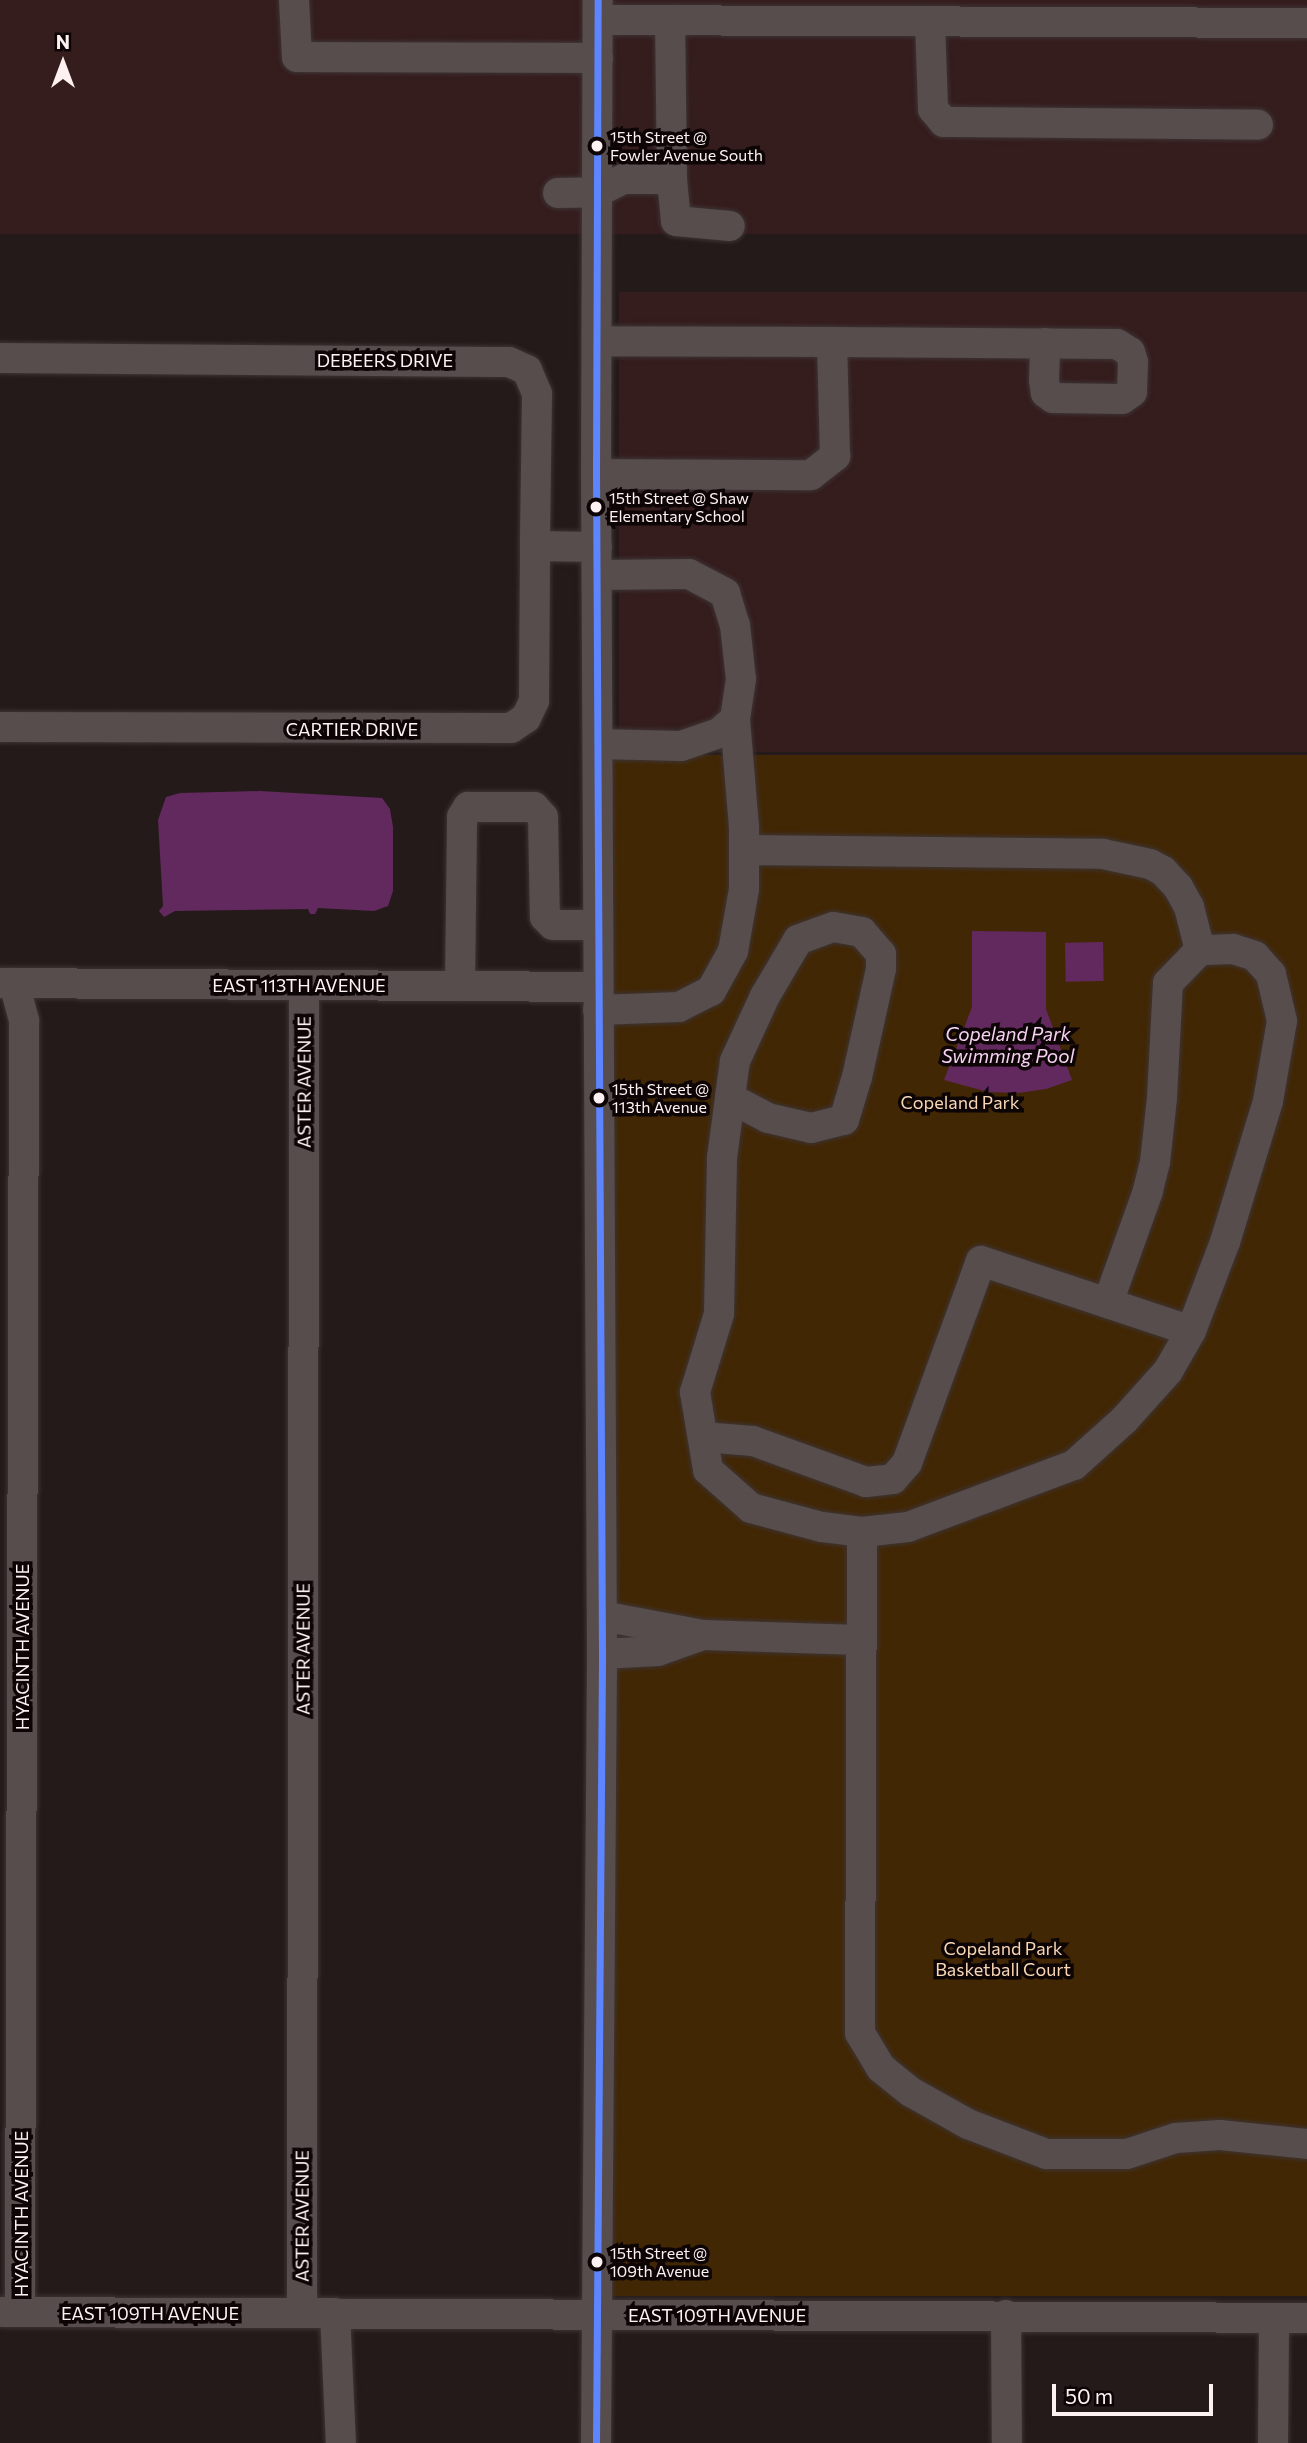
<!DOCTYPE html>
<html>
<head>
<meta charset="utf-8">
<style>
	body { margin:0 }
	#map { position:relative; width:1307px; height:2443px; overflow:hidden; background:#251a1a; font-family:Commissioner,sans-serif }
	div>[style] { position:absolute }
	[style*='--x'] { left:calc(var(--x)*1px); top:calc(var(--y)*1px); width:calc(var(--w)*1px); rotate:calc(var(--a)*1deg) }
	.built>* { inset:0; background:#351c1d; transform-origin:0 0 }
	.green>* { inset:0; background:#422704; transform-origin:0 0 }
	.water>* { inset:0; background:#62295e; transform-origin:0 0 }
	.roads { filter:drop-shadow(0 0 2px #3d3434) drop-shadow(0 0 2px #3d3434) }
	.minor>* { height:30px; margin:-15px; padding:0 15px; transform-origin:15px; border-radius:15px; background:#574d4d }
	.bus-1>* { height:7px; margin:-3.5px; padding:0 3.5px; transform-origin:3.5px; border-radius:3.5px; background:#5d85ff }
	.dots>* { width:19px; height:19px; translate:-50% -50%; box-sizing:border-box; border:4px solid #0d0505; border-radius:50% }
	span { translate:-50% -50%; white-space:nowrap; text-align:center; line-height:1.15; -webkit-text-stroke:7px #0d0505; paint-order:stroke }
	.bus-label { font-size:16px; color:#fef1f1 }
	.left { translate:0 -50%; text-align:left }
	.street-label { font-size:18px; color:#fef1f1 }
	.park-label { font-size:18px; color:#f9d7b5 }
	.water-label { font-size:19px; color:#f7d3f3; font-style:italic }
	.north { position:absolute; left:28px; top:28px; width:70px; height:70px; -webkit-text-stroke:5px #0d0505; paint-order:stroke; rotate:0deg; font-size:19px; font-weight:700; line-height:28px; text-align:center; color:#fef1f1 }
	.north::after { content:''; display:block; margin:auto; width:24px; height:32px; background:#fef1f1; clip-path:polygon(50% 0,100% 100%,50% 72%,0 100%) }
	.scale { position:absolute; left:1052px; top:2384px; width:161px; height:32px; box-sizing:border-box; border:4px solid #fef1f1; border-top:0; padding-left:9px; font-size:21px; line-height:24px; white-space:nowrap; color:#fef1f1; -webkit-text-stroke:5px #0d0505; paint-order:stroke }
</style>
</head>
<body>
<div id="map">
	<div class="built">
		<i style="left:0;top:0;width:1307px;height:234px"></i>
		<i style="left:619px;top:292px;width:688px;height:460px"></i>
	</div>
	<div class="green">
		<i style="left:612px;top:755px;width:695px;height:1541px"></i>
	</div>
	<div class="water">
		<i style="clip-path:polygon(260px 791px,382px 798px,390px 809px,393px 827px,393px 891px,388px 906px,374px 911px,318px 908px,315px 914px,310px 914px,308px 909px,175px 911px,164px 917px,159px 911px,163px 906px,158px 820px,166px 797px,180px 793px)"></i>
		<i style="clip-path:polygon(972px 931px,1046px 932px,1046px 1009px,1072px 1080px,1046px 1089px,1018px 1093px,988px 1092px,944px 1080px,972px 1007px)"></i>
		<i style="left:1103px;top:942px;width:39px;height:38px;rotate:89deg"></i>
	</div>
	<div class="roads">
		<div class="minor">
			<i style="--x:294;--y:0;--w:57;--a:87"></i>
			<i style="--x:297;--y:57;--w:301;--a:0.2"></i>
			<i style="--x:598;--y:20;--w:709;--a:0.24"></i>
			<i style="--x:930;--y:21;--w:88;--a:88"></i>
			<i style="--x:933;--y:109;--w:17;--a:50"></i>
			<i style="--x:944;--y:122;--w:314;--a:0.5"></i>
			<i style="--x:672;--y:179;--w:42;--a:84.6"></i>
			<i style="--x:676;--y:221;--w:54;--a:5.3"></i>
			<i style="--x:558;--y:193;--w:39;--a:-1"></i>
			<i style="--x:597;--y:192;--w:30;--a:-26"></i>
			<i style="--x:624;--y:179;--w:48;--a:0"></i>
			<i style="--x:672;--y:179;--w:159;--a:-90.7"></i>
			<i style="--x:832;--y:342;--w:285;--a:0.4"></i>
			<i style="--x:1117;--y:344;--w:15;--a:32"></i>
			<i style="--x:1130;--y:352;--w:10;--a:73"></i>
			<i style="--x:1133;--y:362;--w:30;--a:92"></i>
			<i style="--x:1132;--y:392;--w:12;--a:145"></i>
			<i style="--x:1122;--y:399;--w:69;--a:-179.2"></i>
			<i style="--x:1053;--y:398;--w:9;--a:-144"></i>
			<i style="--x:1046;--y:393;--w:13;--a:-99"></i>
			<i style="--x:1044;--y:380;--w:37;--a:-88"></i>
			<i style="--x:0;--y:358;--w:509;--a:0.45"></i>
			<i style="--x:509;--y:362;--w:20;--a:24"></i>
			<i style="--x:527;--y:370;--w:26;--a:67"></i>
			<i style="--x:537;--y:394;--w:152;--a:90.8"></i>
			<i style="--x:535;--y:546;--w:62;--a:0.9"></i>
			<i style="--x:596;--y:474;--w:215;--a:0.3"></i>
			<i style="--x:811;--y:475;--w:31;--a:-38"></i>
			<i style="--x:835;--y:456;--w:114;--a:-91.5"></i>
			<i style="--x:832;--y:342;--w:235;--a:-179.8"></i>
			<i style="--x:597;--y:575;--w:92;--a:-0.6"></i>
			<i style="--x:689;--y:574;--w:41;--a:27.8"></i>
			<i style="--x:725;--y:593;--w:34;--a:73"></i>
			<i style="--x:735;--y:625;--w:54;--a:83.7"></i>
			<i style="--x:741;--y:679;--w:40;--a:98.5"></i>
			<i style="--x:735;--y:719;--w:21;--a:139"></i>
			<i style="--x:719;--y:733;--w:40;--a:161.1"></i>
			<i style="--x:681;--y:746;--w:83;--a:-178.6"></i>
			<i style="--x:0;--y:727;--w:511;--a:0.11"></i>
			<i style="--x:511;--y:728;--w:18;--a:-34"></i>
			<i style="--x:526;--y:718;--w:19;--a:-65"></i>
			<i style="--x:534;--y:701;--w:155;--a:-89.6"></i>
			<i style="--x:744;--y:850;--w:359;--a:0.6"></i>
			<i style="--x:1103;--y:854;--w:48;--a:12"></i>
			<i style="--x:1150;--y:864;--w:15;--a:28"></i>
			<i style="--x:1163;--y:871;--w:22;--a:47"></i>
			<i style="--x:1178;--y:887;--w:23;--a:61"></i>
			<i style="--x:1189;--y:907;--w:44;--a:75.7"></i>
			<i style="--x:1200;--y:950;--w:46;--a:134.1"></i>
			<i style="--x:1168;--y:983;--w:115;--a:93"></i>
			<i style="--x:1162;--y:1098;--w:64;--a:96.2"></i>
			<i style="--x:1155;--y:1162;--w:30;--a:104"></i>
			<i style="--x:1148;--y:1191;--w:119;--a:109.7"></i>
			<i style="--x:0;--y:983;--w:598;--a:0.38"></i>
			<i style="--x:14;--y:983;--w:39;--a:75"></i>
			<i style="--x:24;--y:1021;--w:1291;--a:90.18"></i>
			<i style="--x:460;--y:986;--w:169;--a:-89.3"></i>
			<i style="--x:462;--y:817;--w:12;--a:-59"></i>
			<i style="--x:468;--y:807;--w:66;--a:0"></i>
			<i style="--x:534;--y:807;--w:13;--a:48"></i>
			<i style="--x:543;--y:817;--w:100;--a:88.9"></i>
			<i style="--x:545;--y:917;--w:11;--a:45"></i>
			<i style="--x:553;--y:925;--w:45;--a:0"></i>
			<i style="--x:598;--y:1010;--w:81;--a:-2.1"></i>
			<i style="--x:679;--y:1007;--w:36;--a:-27"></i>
			<i style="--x:711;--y:991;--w:46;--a:-61.2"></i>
			<i style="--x:733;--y:951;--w:63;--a:-79.9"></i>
			<i style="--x:744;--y:889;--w:62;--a:-90"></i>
			<i style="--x:744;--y:827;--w:108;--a:-94.8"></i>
			<i style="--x:730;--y:1098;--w:43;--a:27.8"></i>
			<i style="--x:768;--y:1118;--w:44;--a:13.1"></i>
			<i style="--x:811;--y:1128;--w:34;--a:-14"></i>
			<i style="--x:844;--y:1120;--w:45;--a:-73.2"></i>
			<i style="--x:857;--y:1077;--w:111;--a:-77.5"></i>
			<i style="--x:881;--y:969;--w:15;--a:-90"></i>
			<i style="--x:881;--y:954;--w:29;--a:-131"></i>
			<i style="--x:862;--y:932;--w:29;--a:-170"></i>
			<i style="--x:833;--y:927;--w:37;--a:160"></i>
			<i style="--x:798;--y:940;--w:65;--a:120.5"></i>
			<i style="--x:765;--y:996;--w:72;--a:114.8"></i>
			<i style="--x:735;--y:1061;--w:37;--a:98"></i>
			<i style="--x:730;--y:1098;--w:61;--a:97.6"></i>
			<i style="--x:722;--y:1158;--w:156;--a:91.1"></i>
			<i style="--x:719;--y:1314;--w:82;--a:107.1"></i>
			<i style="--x:695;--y:1392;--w:79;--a:80.5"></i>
			<i style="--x:708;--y:1470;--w:57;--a:41.5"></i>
			<i style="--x:751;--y:1508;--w:73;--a:15"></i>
			<i style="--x:822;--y:1527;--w:40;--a:7.1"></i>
			<i style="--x:862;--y:1532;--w:501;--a:90.23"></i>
			<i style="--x:860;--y:2033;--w:41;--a:59"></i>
			<i style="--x:881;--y:2068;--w:38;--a:39"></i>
			<i style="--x:911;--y:2092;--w:65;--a:29.3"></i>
			<i style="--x:968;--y:2124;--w:84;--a:21"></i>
			<i style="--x:1046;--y:2154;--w:81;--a:0"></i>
			<i style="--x:1127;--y:2154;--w:52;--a:-18.1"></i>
			<i style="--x:1176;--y:2138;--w:44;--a:-3.9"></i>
			<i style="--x:1220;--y:2135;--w:87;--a:5.9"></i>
			<i style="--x:703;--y:1437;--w:50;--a:4.6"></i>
			<i style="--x:753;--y:1441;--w:120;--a:19.9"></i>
			<i style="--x:866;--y:1482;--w:27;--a:-6"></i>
			<i style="--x:893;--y:1479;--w:21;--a:-49"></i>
			<i style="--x:907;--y:1463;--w:215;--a:-69.9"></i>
			<i style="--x:981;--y:1261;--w:221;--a:18.4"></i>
			<i style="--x:862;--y:1532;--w:46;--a:-6.2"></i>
			<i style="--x:908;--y:1527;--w:177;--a:-20.5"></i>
			<i style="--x:1074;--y:1465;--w:69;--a:-42"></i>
			<i style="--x:1125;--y:1419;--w:64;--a:-48.1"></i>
			<i style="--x:1168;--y:1371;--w:46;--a:-60.1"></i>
			<i style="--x:1191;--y:1331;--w:95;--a:-69.1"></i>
			<i style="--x:1225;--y:1242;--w:147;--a:-73"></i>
			<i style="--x:1268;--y:1101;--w:81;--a:-80.1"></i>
			<i style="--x:1282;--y:1021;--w:48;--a:-103.2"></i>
			<i style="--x:1271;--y:974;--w:24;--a:-132"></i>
			<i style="--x:1255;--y:956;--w:23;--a:-162"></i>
			<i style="--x:1233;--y:949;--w:33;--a:178"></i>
			<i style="--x:602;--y:1616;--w:104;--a:10.6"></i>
			<i style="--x:704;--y:1635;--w:156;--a:1.8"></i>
			<i style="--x:602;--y:1654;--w:56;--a:-3.1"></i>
			<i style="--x:658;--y:1651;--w:45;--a:-19.7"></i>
			<i style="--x:2;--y:2312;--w:1305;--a:0.26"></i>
			<i style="--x:302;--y:2313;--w:1328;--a:-89.91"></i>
			<i style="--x:335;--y:2313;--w:130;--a:87.4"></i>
			<i style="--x:1006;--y:2315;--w:128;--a:89.6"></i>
			<i style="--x:596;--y:2443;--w:789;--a:-89.56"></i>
			<i style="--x:602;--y:1654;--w:1180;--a:-90.29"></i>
			<i style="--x:596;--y:474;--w:474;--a:-89.8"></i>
			<i style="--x:1273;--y:2443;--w:125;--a:-89.5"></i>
		</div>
	</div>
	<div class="bus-1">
		<i style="--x:596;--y:2443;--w:789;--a:-89.56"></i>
		<i style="--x:602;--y:1654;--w:1180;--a:-90.29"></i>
		<i style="--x:596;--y:474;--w:474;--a:-89.8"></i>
	</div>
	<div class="dots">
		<i style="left:597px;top:146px;background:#fef1f1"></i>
		<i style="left:596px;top:507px;background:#fef1f1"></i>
		<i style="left:599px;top:1098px;background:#fef1f1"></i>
		<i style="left:597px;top:2262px;background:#fef1f1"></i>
	</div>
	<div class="bus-label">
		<span class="left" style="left:610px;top:146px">15th Street @<br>Fowler Avenue South</span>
		<span class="left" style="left:609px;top:507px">15th Street @ Shaw<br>Elementary School</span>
		<span class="left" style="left:612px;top:1098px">15th Street @<br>113th Avenue</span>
		<span class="left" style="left:610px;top:2262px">15th Street @<br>109th Avenue</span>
	</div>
	<div class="street-label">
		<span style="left:385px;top:360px">DEBEERS DRIVE</span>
		<span style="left:352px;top:729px">CARTIER DRIVE</span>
		<span style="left:299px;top:985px">EAST 113TH AVENUE</span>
		<span style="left:304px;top:1082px;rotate:-90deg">ASTER AVENUE</span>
		<span style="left:22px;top:1647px;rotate:-90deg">HYACINTH AVENUE</span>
		<span style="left:303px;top:1649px;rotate:-90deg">ASTER AVENUE</span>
		<span style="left:21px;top:2214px;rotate:-90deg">HYACINTH AVENUE</span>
		<span style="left:302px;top:2216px;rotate:-90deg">ASTER AVENUE</span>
		<span style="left:150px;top:2313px">EAST 109TH AVENUE</span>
		<span style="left:717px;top:2315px">EAST 109TH AVENUE</span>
	</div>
	<div class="park-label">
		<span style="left:960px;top:1102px">Copeland Park</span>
		<span style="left:1003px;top:1959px">Copeland Park<br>Basketball Court</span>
	</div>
	<div class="water-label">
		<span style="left:1008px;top:1045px">Copeland Park<br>Swimming Pool</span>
	</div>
	<div class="north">N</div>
	<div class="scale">50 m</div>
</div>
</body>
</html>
